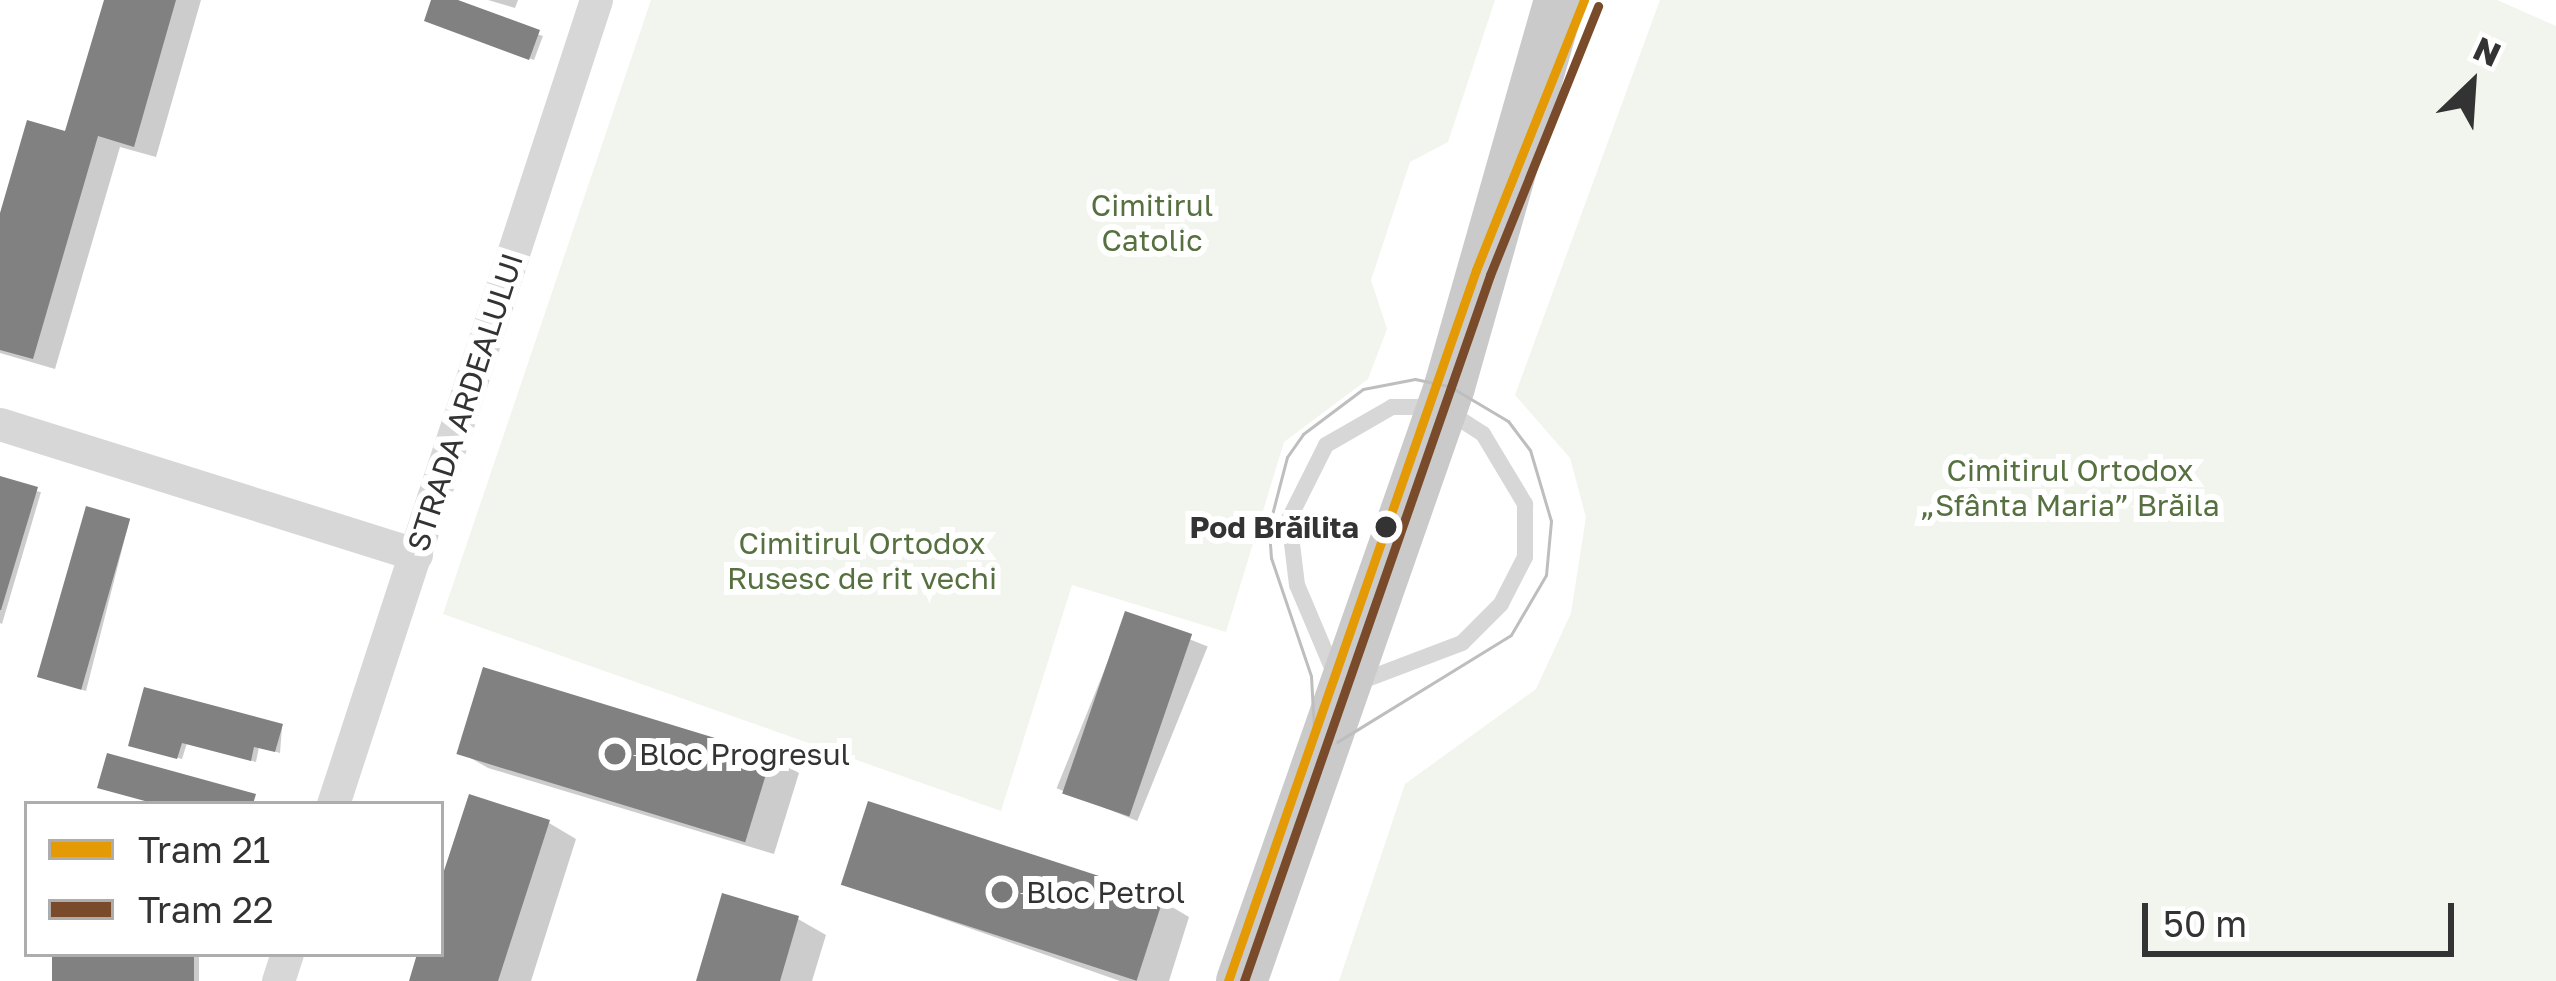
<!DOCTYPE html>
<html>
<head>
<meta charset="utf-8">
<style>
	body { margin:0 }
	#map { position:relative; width:2556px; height:981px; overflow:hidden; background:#fff; font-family:"Golos Text",sans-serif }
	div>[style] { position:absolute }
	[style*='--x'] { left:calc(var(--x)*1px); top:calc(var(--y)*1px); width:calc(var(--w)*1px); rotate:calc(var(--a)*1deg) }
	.green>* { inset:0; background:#f1f5ed }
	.shadow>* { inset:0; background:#0003; transform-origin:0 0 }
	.building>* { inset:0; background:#818181; transform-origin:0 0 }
	.service>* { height:16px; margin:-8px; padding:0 8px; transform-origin:8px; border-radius:8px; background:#d7d7d7 }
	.minor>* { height:33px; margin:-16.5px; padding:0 16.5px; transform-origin:16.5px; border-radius:16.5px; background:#d7d7d7 }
	.primary>* { height:51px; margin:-25.5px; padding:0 25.5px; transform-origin:25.5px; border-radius:25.5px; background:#cacaca }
	.tram>* { height:3px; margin:-1.5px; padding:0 1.5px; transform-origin:1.5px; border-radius:1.5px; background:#bebebe }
	.tram-1>* { height:9px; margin:-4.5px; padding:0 4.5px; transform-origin:4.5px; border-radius:4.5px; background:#e39a05 }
	.tram-2>* { height:9px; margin:-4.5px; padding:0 4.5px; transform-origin:4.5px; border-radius:4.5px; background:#7a4b2a }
	.dots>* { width:33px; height:33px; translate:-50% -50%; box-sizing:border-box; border:6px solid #fff; border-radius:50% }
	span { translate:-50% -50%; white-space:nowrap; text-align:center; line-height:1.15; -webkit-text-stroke:12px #fff; paint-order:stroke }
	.park-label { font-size:30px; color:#56703f }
	.street-label { font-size:30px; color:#333 }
	.stop-label { font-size:30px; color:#333; font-weight:700 }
	.right { translate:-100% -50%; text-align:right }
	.poi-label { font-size:30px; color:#333 }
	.left { translate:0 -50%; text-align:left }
	.legend { position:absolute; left:24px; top:801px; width:420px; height:156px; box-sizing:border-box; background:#fff; border:3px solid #adadad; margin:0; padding:15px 21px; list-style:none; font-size:36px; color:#333 }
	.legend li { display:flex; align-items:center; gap:24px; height:60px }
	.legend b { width:60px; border:3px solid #adadad }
	.north { position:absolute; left:2412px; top:24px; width:120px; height:120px; -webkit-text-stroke:9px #fff; paint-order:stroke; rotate:25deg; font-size:33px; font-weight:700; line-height:48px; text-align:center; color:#333 }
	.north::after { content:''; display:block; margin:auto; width:42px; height:54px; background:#333; clip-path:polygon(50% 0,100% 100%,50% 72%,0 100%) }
	.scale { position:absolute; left:2142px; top:903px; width:312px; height:54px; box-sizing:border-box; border:6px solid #333; border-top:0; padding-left:15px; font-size:36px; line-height:42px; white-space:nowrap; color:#333; -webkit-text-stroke:9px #fff; paint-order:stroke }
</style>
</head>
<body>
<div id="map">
	<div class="green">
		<i style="clip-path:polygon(651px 0,1495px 0,1448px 142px,1410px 162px,1371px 280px,1387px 329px,1368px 379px,1284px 442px,1226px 632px,1072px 585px,1001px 811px,443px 614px)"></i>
		<i style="clip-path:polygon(1660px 0,2497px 0,2556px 26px,2556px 981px,1339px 981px,1405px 784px,1536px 689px,1571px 613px,1586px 517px,1570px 458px,1515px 395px)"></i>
	</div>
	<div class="shadow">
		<i style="clip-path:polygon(107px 0,201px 0,156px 157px,120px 147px,55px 369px,0 353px,0 223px,67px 135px)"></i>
		<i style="clip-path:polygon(434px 0,543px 36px,534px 60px,432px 22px)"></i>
		<i style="clip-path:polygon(488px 0,518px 0,515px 8px)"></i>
		<i style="clip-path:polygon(0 484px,41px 492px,2px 624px,0 623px)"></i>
		<i style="clip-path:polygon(129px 522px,86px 691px,45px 679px)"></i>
		<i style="left:1127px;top:614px;width:87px;height:188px;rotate:22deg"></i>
		<i style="clip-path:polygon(485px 671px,771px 757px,799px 773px,774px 854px,488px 768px,460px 752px)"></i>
		<i style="clip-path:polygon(282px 727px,280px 753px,259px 747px,256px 762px,187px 743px,182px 759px,136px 747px)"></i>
		<i style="clip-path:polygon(549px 823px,576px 839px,531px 981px,412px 981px,420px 954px,441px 954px,441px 890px)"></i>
		<i style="clip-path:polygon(844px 884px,1162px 901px,1189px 917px,1169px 981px,1120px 981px)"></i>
		<i style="clip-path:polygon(798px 919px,826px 935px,812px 981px,699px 981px)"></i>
		<i style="left:55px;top:954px;width:144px;height:27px"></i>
	</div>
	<div class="building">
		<i style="clip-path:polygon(104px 0,176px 0,134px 147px,98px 136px,33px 359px,0 350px,0 213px,27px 120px,65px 131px)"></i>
		<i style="clip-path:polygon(431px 0,458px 0,540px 30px,529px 60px,424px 21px)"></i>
		<i style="clip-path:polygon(0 476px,38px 487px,1px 610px,0 610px)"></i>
		<i style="left:86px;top:506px;width:46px;height:178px;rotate:16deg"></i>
		<i style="left:1125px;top:611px;width:71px;height:193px;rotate:19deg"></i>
		<i style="left:483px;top:667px;width:302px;height:91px;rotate:17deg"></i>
		<i style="clip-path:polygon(144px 687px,283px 724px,275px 752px,254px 747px,251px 761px,182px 743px,177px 759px,128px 746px)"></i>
		<i style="clip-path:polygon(107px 753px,256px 794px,253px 804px,156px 804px,97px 788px)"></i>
		<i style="clip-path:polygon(469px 794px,550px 820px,498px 981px,409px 981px,417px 954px,441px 954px,441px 880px)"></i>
		<i style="left:868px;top:801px;width:311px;height:88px;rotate:18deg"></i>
		<i style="clip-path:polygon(722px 893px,799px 916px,780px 981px,696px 981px)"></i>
		<i style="left:52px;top:954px;width:142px;height:28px"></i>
	</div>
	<div class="service">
		<i style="--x:1392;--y:407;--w:49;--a:0"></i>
		<i style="--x:1441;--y:407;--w:50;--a:32.7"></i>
		<i style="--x:1483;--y:434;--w:82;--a:59"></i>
		<i style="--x:1525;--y:504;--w:53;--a:90"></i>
		<i style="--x:1525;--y:557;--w:53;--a:117.1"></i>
		<i style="--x:1501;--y:604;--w:55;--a:135"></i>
		<i style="--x:1462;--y:643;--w:129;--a:159.2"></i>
		<i style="--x:1341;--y:689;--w:113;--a:-112.9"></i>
		<i style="--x:1297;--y:585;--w:66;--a:-96.9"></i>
		<i style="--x:1289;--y:519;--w:83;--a:-63.4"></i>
		<i style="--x:1326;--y:445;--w:76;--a:-29.9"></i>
	</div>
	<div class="minor">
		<i style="--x:0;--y:424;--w:436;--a:17.4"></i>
		<i style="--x:333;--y:804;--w:846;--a:-71.89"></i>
		<i style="--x:278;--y:981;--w:28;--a:-72"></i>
	</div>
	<div class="primary">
		<i style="--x:1241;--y:981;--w:630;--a:-70.73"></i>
		<i style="--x:1449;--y:386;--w:401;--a:-74.1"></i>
	</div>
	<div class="tram">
		<i style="--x:1314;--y:730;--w:54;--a:-93.2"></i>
		<i style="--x:1311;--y:676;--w:125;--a:-108.7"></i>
		<i style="--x:1271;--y:558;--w:32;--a:-94"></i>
		<i style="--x:1269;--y:526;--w:71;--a:-75.4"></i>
		<i style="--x:1287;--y:457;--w:28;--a:-55"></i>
		<i style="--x:1303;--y:434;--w:75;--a:-36.9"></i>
		<i style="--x:1363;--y:389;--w:53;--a:-10.9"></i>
		<i style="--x:1415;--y:379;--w:35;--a:12"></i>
		<i style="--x:1449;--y:386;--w:69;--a:30.7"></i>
		<i style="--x:1508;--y:421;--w:36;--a:53"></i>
		<i style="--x:1530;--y:450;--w:74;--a:73.5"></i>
		<i style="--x:1551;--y:521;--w:54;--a:95.3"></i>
		<i style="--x:1546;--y:575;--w:69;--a:120.3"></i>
		<i style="--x:1511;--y:635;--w:204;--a:148.4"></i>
	</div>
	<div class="tram-1">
		<i style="--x:1228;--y:981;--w:753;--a:-70.77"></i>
		<i style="--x:1476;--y:270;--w:291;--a:-68.2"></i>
	</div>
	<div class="tram-2">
		<i style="--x:1244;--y:981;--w:748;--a:-70.79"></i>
		<i style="--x:1490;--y:275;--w:290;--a:-68.1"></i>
	</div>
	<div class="dots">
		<i style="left:1386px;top:527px;background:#333"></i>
		<i style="left:615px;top:754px;background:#7a7a7a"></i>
		<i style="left:1002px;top:892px;background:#7a7a7a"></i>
	</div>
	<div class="park-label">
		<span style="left:1152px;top:222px">Cimitirul<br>Catolic</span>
		<span style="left:2070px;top:487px">Cimitirul Ortodox<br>„Sfânta Maria” Brăila</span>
		<span style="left:862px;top:560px">Cimitirul Ortodox<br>Rusesc de rit vechi</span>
	</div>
	<div class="street-label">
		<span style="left:465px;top:402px;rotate:-72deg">STRADA ARDEALULUI</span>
	</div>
	<div class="stop-label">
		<span class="right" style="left:1359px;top:527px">Pod Brăilita</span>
	</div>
	<div class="poi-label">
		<span class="left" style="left:639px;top:754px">Bloc Progresul</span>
		<span class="left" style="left:1026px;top:892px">Bloc Petrol</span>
	</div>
	<ul class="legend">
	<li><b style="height:15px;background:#e39a05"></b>Tram 21</li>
	<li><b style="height:15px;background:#7a4b2a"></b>Tram 22</li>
	</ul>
	<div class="north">N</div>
	<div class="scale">50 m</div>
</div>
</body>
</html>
